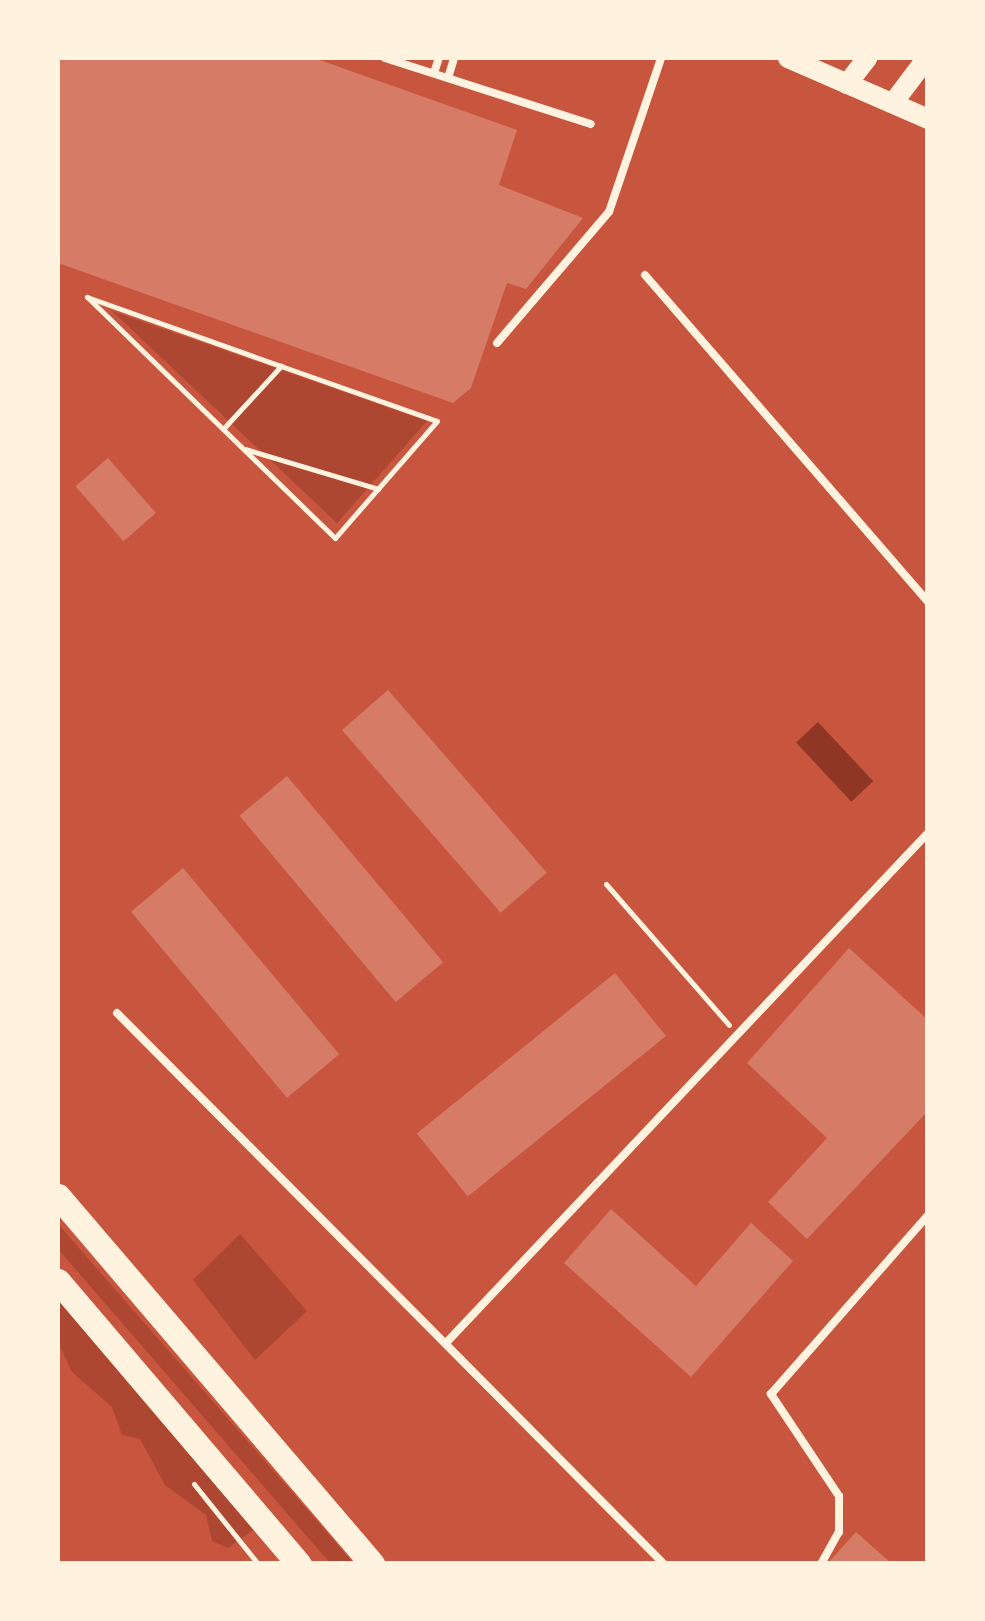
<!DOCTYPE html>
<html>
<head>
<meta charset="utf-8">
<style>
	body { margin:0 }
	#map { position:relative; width:985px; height:1621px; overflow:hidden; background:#c8553d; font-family:"Alegreya Sans",sans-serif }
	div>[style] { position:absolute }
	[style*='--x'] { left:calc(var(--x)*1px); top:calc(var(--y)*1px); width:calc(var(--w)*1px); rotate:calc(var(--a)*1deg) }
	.green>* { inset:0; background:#ae4732 }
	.water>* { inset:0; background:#8f3625; transform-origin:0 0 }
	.building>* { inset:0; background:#d67c66; transform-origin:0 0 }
	.path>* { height:5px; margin:-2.5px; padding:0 2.5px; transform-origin:2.5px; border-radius:2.5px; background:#fff3e0 }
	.service>* { height:8px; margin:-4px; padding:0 4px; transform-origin:4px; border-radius:4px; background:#fff3e0 }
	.secondary>* { height:20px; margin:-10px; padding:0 10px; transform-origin:10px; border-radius:10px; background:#fff3e0 }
	.trunk>* { height:25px; margin:-12.5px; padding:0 12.5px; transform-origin:12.5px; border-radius:12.5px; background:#fff3e0 }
	span { translate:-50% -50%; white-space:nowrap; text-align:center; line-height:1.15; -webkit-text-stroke:9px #fff3e0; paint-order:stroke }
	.frame { position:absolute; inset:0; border:60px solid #fff3e0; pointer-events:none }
</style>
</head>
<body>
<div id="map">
	<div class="green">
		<i style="clip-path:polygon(112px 311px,427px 421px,337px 523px)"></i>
		<i style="clip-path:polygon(58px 1224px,311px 1514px,353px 1563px,330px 1563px,58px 1249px)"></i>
		<i style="clip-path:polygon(240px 1234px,307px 1311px,255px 1360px,193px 1280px)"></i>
		<i style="clip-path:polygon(58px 1298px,254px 1529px,228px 1548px,212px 1541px,206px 1515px,165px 1485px,140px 1439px,122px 1435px,112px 1407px,72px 1372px,58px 1342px)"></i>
	</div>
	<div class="water">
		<i style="left:818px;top:722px;width:81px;height:30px;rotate:47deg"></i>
	</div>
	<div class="building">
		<i style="clip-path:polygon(58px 58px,314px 58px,517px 130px,499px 185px,583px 218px,526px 289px,507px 283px,471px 388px,453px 403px,58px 263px)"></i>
		<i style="left:108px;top:458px;width:73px;height:43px;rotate:49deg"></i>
		<i style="left:388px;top:690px;width:242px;height:61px;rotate:49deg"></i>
		<i style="left:287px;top:776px;width:243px;height:62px;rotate:50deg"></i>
		<i style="left:183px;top:868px;width:243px;height:68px;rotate:50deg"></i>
		<i style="clip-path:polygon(849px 948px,928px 1020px,928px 1111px,807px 1239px,768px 1202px,827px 1138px,747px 1063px)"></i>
		<i style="left:615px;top:973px;width:81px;height:255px;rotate:51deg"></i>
		<i style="clip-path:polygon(611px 1209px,696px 1286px,751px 1223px,793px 1261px,691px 1377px,564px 1263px)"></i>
		<i style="clip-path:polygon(856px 1532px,892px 1564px,827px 1564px)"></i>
	</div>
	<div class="path">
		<i style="--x:87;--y:297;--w:206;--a:19.6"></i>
		<i style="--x:281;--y:366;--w:165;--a:19.4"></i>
		<i style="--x:437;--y:421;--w:155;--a:131.1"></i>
		<i style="--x:335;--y:538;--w:346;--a:-135.8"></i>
		<i style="--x:223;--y:429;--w:86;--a:-47.4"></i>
		<i style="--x:245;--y:449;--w:139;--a:16.7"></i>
		<i style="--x:606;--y:884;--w:187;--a:48.9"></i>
		<i style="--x:194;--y:1484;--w:102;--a:51.3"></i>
	</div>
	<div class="service">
		<i style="--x:385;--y:58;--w:216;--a:17.8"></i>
		<i style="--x:434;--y:73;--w:16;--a:-72"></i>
		<i style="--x:448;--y:78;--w:21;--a:-73"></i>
		<i style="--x:645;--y:275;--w:432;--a:49.1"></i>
		<i style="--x:497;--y:343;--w:172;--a:-49.5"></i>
		<i style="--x:609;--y:212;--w:163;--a:-71.3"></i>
		<i style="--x:117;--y:1013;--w:776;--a:45.21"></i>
		<i style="--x:446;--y:1343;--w:702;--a:-46.62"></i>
		<i style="--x:821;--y:1564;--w:37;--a:-61"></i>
		<i style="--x:839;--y:1532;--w:36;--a:-90"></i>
		<i style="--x:839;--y:1496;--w:123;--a:-123.7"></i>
		<i style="--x:771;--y:1394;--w:238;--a:-48.7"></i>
	</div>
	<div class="secondary">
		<i style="--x:788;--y:58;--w:153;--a:23.5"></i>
		<i style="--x:847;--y:84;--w:33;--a:-52"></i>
		<i style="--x:893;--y:103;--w:55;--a:-53.1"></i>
	</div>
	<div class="trunk">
		<i style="--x:58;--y:1196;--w:484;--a:49.5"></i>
		<i style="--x:58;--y:1281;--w:372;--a:49.6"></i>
	</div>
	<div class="frame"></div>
</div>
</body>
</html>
